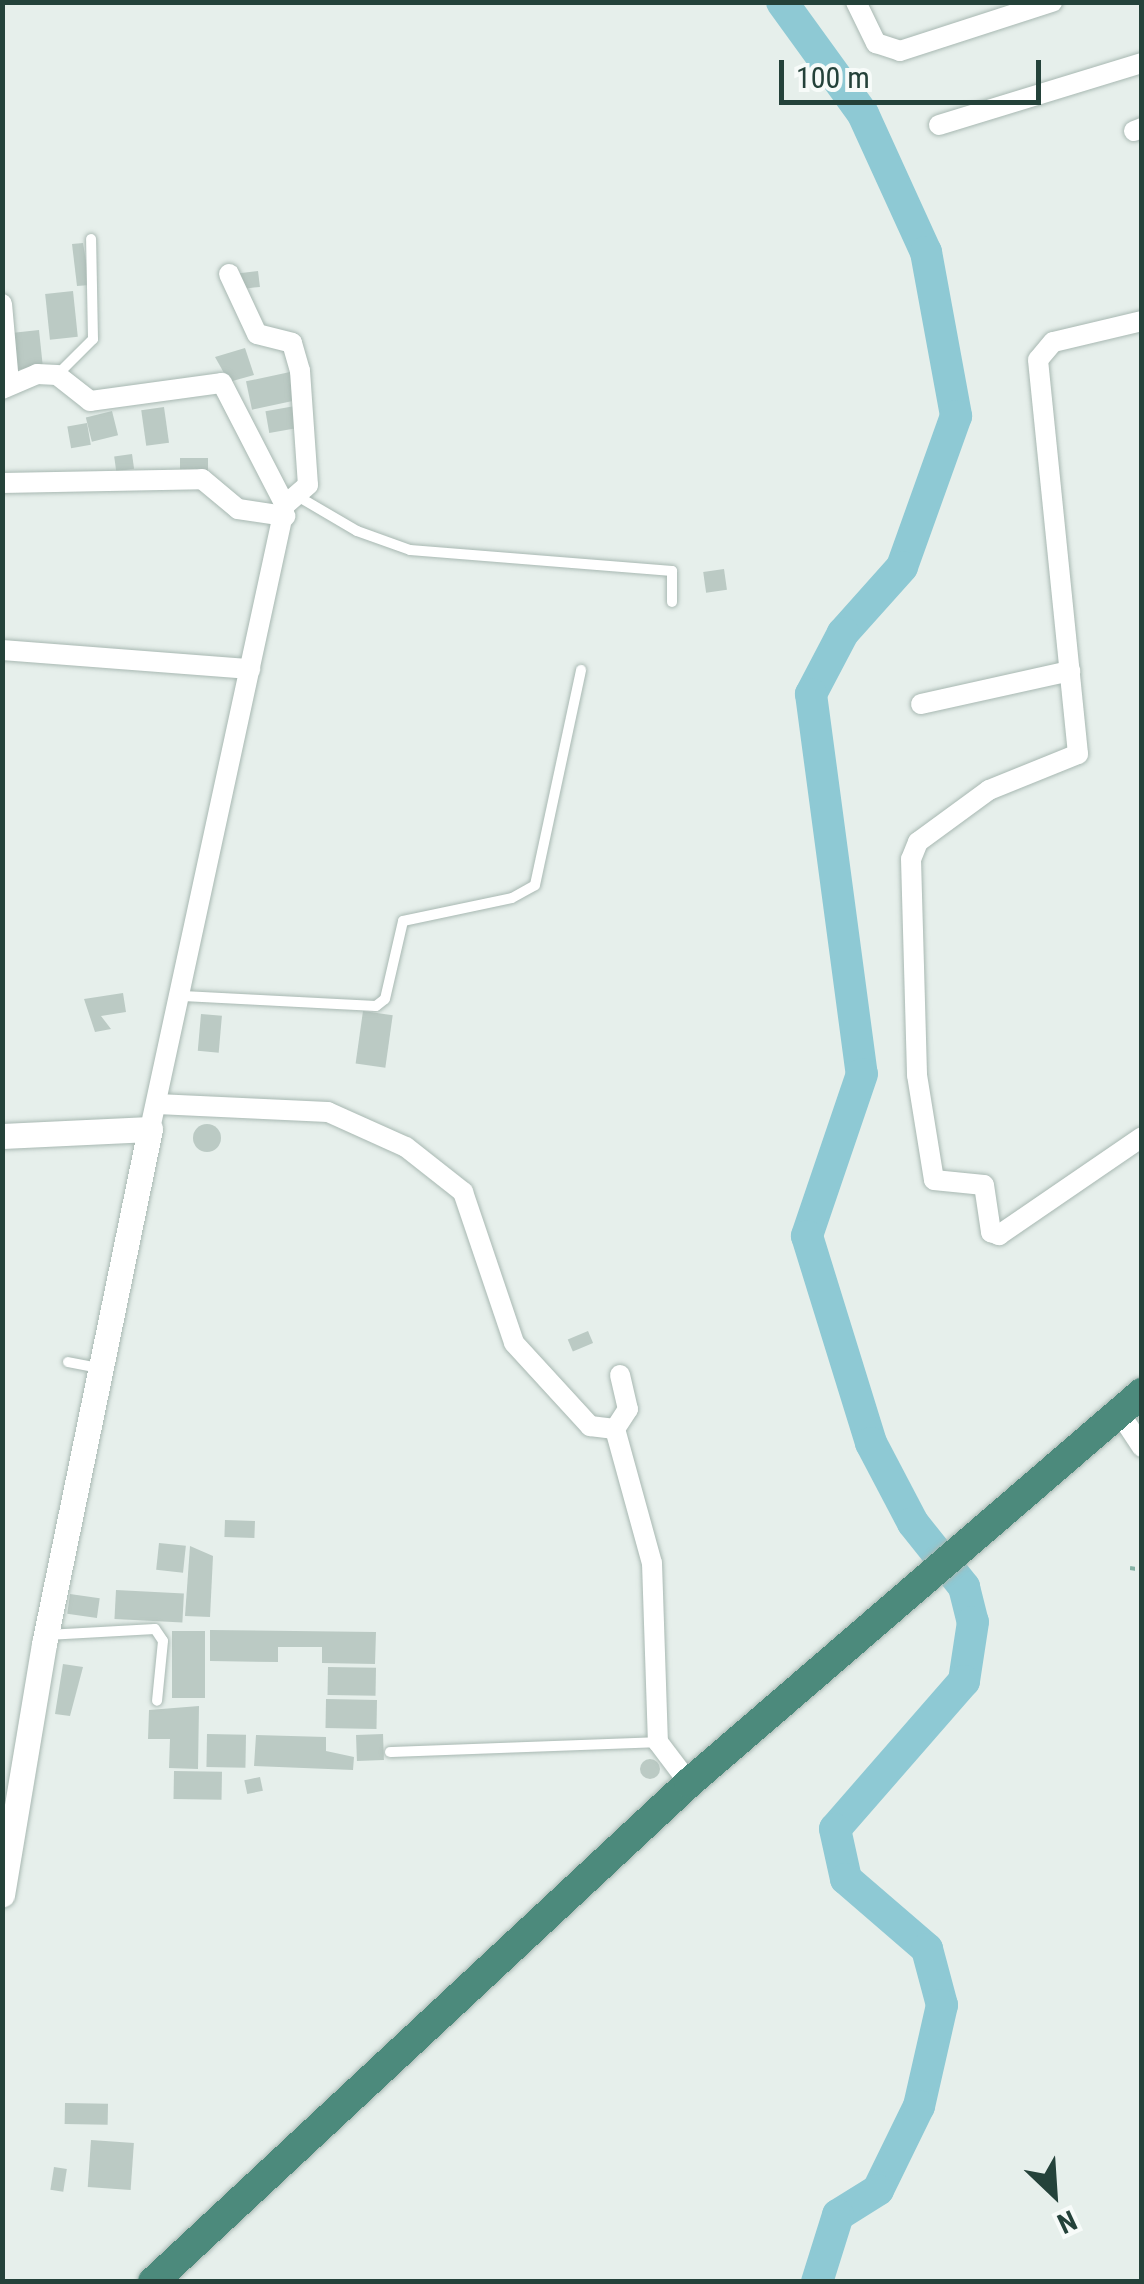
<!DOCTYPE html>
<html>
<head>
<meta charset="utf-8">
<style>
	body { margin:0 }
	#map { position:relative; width:1144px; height:2284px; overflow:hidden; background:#e6efeb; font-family:"Roboto Condensed",sans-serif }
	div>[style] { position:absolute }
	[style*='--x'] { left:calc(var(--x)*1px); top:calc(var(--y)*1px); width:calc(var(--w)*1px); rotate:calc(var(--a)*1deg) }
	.river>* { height:32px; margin:-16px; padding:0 16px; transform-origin:16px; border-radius:16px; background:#8ec9d4 }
	.building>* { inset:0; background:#bbcac4; transform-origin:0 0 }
	.round { border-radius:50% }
	.path>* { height:4px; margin-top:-2px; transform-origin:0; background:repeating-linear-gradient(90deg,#86b3a5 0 5px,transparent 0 13px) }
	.roads { filter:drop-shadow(0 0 2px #a8b8b2) drop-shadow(0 0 2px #a8b8b2) }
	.service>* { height:10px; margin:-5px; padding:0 5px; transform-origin:5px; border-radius:5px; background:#fff }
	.minor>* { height:20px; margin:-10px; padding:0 10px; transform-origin:10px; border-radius:10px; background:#fff }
	.tertiary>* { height:25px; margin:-12.5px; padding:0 12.5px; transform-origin:12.5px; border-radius:12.5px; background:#fff }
	.trunk>* { height:30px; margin:-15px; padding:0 15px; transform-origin:15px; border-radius:15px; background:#4c8a7c }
	span { translate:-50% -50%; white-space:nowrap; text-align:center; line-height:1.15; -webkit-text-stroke:10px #f7fbf9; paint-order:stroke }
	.frame { position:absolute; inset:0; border:5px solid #24423a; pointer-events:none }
	.north { position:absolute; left:1004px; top:2144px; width:100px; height:100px; -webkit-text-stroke:8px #f7fbf9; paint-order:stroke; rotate:155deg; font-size:28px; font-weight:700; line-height:40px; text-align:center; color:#24423a }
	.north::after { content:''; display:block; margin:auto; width:35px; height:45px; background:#24423a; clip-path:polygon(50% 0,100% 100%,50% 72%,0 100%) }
	.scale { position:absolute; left:779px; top:60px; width:262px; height:45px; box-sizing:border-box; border:5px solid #24423a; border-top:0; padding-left:12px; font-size:30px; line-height:35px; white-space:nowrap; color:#24423a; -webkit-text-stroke:8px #f7fbf9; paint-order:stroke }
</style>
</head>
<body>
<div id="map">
	<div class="river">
		<i style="--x:782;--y:2;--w:138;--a:54.1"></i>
		<i style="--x:863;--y:114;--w:152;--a:65.5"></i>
		<i style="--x:926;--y:252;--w:167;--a:79.6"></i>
		<i style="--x:956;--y:416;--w:160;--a:109.7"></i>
		<i style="--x:902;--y:567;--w:89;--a:131.8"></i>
		<i style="--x:843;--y:633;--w:69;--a:117.7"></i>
		<i style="--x:811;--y:694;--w:383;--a:82.4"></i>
		<i style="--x:862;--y:1074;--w:171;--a:108.8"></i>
		<i style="--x:807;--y:1236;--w:217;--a:72.8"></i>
		<i style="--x:871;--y:1443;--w:90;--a:62.3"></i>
		<i style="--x:913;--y:1523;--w:82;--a:51.4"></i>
		<i style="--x:964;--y:1587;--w:36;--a:76"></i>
		<i style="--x:973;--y:1622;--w:60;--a:98.7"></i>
		<i style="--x:964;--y:1681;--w:196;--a:131.1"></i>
		<i style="--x:835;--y:1829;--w:51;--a:77.6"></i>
		<i style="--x:846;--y:1879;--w:107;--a:40.8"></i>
		<i style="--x:927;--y:1949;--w:58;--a:75"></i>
		<i style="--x:942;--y:2005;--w:104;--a:102.8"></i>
		<i style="--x:919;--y:2106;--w:93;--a:116"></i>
		<i style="--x:878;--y:2190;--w:47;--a:148"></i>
		<i style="--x:838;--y:2215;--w:70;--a:107.4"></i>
	</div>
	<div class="building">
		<i style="clip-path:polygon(83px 243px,90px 285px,77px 286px,72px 244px)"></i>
		<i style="left:258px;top:271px;width:16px;height:19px;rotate:83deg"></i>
		<i style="left:73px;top:291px;width:46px;height:28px;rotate:84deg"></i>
		<i style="left:39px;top:330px;width:37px;height:30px;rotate:84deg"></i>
		<i style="clip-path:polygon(245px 348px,254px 375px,229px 382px,215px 357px)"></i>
		<i style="left:290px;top:372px;width:29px;height:45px;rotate:78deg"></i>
		<i style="left:295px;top:406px;width:22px;height:30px;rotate:80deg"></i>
		<i style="left:164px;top:407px;width:36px;height:23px;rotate:82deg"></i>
		<i style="left:112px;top:411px;width:25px;height:27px;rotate:76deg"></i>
		<i style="left:87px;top:423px;width:22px;height:20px;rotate:80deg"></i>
		<i style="left:132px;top:454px;width:15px;height:18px;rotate:82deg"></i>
		<i style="left:180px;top:458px;width:28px;height:16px"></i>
		<i style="left:724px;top:569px;width:21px;height:21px;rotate:82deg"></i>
		<i style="clip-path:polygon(123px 993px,126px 1012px,101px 1016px,111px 1029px,95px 1032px,84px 999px)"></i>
		<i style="left:363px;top:1011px;width:30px;height:53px;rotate:8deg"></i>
		<i style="left:201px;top:1014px;width:21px;height:37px;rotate:5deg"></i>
		<i class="round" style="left:193px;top:1124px;width:28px;height:28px"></i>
		<i style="left:588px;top:1331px;width:13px;height:22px;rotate:67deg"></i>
		<i style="left:225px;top:1520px;width:30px;height:17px;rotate:2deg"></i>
		<i style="left:159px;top:1543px;width:27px;height:27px;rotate:6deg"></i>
		<i style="clip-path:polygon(190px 1546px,213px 1556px,210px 1617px,185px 1616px)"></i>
		<i style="left:116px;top:1590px;width:68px;height:29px;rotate:3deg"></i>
		<i style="left:70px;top:1594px;width:30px;height:20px;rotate:8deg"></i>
		<i style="clip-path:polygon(210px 1630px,376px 1632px,375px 1664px,322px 1663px,322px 1647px,278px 1647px,278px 1662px,210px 1661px)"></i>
		<i style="left:172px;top:1631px;width:33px;height:67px"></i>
		<i style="clip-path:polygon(63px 1664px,83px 1667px,70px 1716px,55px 1714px)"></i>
		<i style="left:328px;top:1667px;width:48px;height:28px;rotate:1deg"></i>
		<i style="left:326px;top:1699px;width:51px;height:29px;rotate:1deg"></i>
		<i style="clip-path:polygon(199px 1706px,198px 1769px,169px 1768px,170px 1739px,148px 1739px,149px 1710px)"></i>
		<i style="left:207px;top:1734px;width:39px;height:33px;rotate:1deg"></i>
		<i style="left:383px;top:1734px;width:26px;height:27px;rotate:88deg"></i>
		<i style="clip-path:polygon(256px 1735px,326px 1737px,326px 1751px,354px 1757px,353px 1770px,254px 1766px)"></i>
		<i class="round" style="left:640px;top:1759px;width:20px;height:20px"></i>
		<i style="left:174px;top:1771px;width:48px;height:28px;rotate:1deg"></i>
		<i style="left:260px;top:1777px;width:14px;height:16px;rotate:78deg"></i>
		<i style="left:65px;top:2103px;width:43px;height:21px;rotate:1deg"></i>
		<i style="left:91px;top:2140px;width:43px;height:47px;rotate:4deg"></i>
		<i style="left:54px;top:2167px;width:13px;height:23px;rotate:9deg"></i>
	</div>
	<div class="path">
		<i style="--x:1130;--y:1568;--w:12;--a:9"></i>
	</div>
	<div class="roads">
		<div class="service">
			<i style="--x:57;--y:375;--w:51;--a:-45"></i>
			<i style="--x:93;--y:339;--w:100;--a:-91.1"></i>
			<i style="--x:299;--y:497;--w:67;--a:30.4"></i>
			<i style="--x:357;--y:531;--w:56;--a:19.7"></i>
			<i style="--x:410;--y:550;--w:263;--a:4.6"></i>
			<i style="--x:672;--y:571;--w:31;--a:90"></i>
			<i style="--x:183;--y:996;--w:193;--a:3"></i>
			<i style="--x:376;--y:1006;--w:11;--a:-38"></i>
			<i style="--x:385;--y:999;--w:80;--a:-77"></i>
			<i style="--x:403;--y:921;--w:111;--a:-11.9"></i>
			<i style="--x:512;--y:898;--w:26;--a:-29"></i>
			<i style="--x:535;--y:885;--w:220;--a:-77.9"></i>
			<i style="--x:68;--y:1362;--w:31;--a:11"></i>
			<i style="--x:47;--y:1635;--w:108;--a:-3.2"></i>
			<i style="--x:155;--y:1629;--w:14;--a:56"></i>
			<i style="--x:163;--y:1641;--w:60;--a:95.7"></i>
			<i style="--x:390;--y:1752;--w:267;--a:-2.1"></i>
		</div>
		<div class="minor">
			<i style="--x:856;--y:2;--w:46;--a:64"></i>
			<i style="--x:876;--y:43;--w:25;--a:18"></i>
			<i style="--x:900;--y:51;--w:160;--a:-17.9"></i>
			<i style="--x:939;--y:125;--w:212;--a:-17"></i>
			<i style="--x:1134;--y:131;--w:9;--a:-21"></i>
			<i style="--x:229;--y:274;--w:66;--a:65"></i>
			<i style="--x:257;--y:334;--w:36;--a:14"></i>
			<i style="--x:292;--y:343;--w:29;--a:74"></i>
			<i style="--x:300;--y:371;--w:114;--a:86"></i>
			<i style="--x:308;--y:485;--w:30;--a:139"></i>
			<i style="--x:2;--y:304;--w:79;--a:84.9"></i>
			<i style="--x:1142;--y:321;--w:91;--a:166.7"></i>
			<i style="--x:1053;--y:342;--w:23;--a:130"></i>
			<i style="--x:1038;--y:360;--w:396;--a:84.2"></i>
			<i style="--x:1078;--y:754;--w:96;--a:158"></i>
			<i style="--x:989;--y:790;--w:88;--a:143.8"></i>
			<i style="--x:918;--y:842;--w:18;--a:112"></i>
			<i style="--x:911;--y:859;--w:216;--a:88.4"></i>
			<i style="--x:917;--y:1075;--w:106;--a:80.8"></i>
			<i style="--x:934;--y:1180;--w:50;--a:5.7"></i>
			<i style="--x:984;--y:1185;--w:48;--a:81.5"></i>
			<i style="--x:991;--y:1232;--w:9;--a:21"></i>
			<i style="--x:999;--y:1235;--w:173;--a:-34.4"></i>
			<i style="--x:2;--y:389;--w:38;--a:-23"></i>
			<i style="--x:37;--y:374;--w:20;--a:3"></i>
			<i style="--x:57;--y:375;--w:42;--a:38.2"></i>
			<i style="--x:90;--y:401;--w:133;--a:-7.8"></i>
			<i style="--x:222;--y:383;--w:137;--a:62.7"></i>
			<i style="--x:285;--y:505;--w:638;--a:102.21"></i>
			<i style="--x:2;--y:483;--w:200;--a:-1.1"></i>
			<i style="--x:202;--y:479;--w:47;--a:39.8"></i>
			<i style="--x:238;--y:509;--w:48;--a:8.5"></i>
			<i style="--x:2;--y:650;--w:249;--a:4.4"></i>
			<i style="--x:921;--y:704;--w:153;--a:-12.5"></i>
			<i style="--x:157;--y:1104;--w:171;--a:2.7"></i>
			<i style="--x:328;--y:1112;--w:85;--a:24.2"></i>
			<i style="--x:406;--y:1147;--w:73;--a:38.3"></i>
			<i style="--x:463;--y:1192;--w:159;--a:71.3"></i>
			<i style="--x:514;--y:1343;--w:113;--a:47.5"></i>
			<i style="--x:590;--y:1426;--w:25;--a:7"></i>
			<i style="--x:620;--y:1375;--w:35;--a:77"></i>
			<i style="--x:628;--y:1409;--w:24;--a:123"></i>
			<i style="--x:615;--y:1429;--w:139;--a:74.6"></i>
			<i style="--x:652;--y:1563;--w:179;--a:88.1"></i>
			<i style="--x:658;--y:1742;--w:51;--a:52.9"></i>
			<i style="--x:1119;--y:1412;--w:42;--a:56.7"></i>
		</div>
		<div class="tertiary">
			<i style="--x:2;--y:1136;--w:148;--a:-2.7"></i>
			<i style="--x:150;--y:1129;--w:526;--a:101.63"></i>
			<i style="--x:44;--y:1644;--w:254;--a:99.5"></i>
		</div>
		<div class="trunk">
			<i style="--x:153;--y:2282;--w:732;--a:-42.95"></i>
			<i style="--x:689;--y:1783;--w:598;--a:-40.73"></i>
		</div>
	</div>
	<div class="frame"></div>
	<div class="north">N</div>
	<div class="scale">100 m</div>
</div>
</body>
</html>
